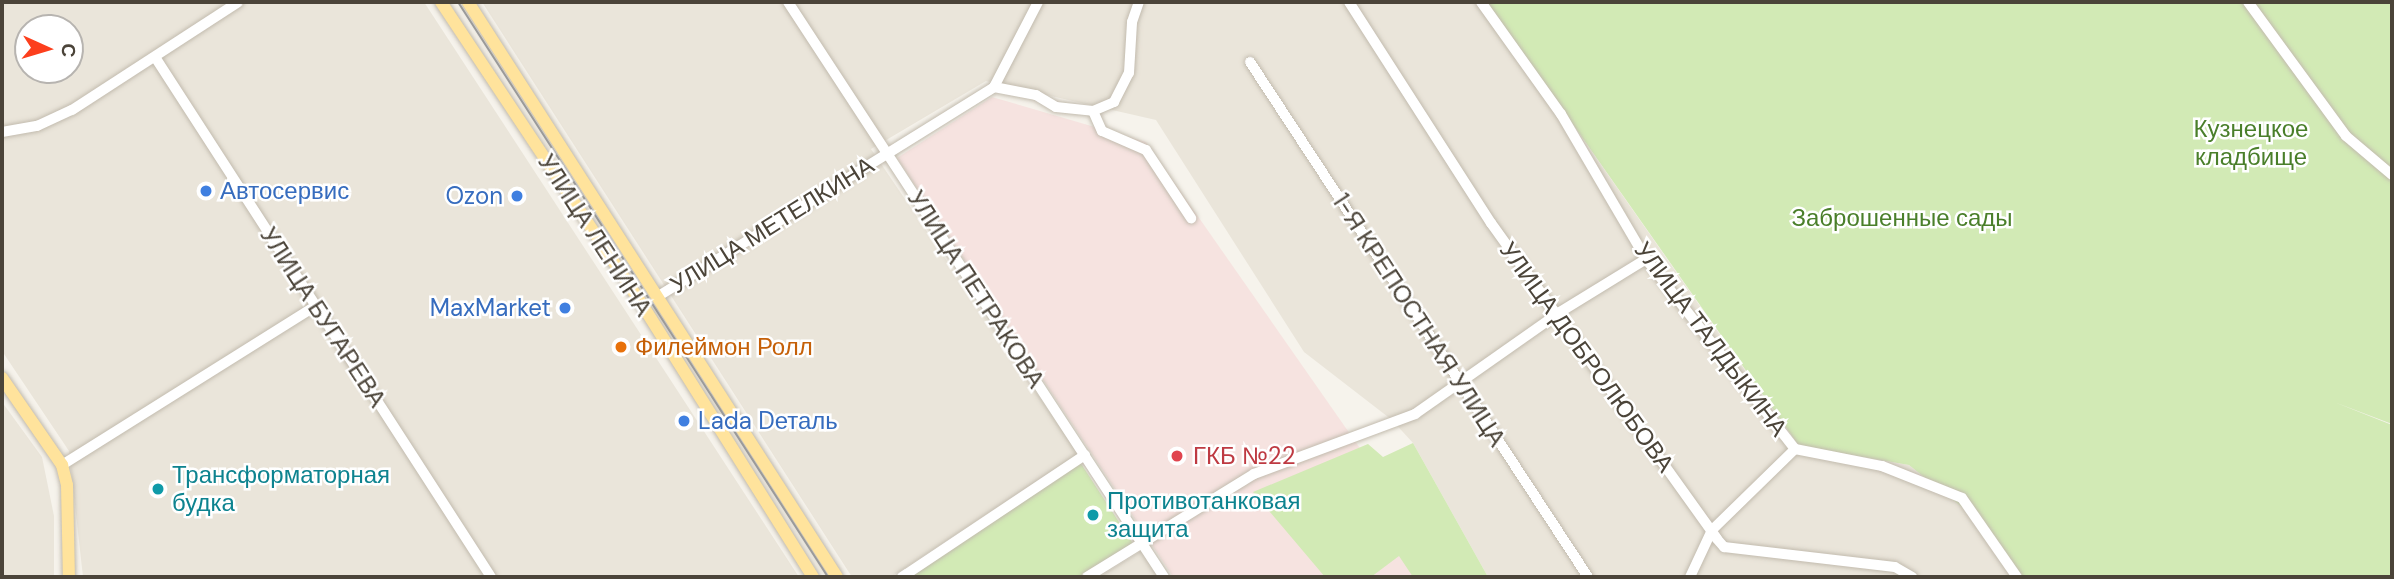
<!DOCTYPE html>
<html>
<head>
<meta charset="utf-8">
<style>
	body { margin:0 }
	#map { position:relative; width:2394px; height:579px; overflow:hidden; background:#f6f3ec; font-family:"DM Sans",sans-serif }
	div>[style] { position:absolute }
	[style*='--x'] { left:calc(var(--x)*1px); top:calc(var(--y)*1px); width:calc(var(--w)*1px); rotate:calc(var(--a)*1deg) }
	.residential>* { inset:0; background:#eae5da }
	.medical>* { inset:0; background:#f6e3e0 }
	.green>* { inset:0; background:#d2eab5 }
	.roads { filter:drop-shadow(0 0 2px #c2bbae) drop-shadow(0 0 2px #c2bbae) }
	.minor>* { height:10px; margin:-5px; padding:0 5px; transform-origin:5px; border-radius:5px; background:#fff }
	.major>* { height:12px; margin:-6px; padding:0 6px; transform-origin:6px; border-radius:6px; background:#ffe39c }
	.tram>* { height:2px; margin:-1px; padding:0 1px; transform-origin:1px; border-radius:1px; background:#9a9a9a }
	.dots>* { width:19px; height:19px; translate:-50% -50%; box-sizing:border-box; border:4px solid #fff; border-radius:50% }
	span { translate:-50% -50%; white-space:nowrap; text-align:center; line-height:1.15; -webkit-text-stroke:5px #fff; paint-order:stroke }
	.park-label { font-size:24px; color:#4a7f2a }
	.shop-label { font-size:24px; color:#366cbe }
	.left { translate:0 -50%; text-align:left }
	.right { translate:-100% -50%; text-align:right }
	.street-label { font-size:24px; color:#4b4439 }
	.food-label { font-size:24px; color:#c56008 }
	.health-label { font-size:24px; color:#be3a42 }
	.culture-label { font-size:24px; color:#0d838f }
	.frame { position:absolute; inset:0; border:4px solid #4b4439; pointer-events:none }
	.north { position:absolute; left:14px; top:14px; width:70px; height:70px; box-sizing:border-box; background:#fff; border:2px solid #b7b4b0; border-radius:50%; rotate:94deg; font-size:19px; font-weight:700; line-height:28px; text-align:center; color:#4b4439 }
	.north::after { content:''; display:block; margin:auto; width:24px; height:32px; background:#fc3f1d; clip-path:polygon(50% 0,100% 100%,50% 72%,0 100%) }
</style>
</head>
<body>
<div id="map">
	<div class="residential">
		<i style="clip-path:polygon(evenodd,2px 2px,424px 2px,799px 577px,83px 577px,69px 451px,2px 351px,2px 2px,28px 28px,70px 28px,70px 70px,28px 70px,28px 28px)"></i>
		<i style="clip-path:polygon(482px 2px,1487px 2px,1798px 446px,1909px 465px,1983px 524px,2020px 577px,1488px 577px,1413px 443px,1392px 420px,1304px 352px,1156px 120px,986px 81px,871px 149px,1078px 454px,891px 577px,852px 577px)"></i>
		<i style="clip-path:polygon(2px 402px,42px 457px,54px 516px,54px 577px,2px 577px)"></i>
		<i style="clip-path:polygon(1141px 551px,1158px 577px,1099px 577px)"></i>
	</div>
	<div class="medical">
		<i style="clip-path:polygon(992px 97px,1146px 142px,1450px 577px,1173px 577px,897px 158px)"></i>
	</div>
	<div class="green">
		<i style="clip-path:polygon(1487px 2px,2392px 2px,2392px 424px,2334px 402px,2392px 425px,2392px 577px,2020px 577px,1983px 524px,1909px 465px,1799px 446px)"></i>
		<i style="clip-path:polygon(1413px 443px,1488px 577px,1413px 577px,1399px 556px,1371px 577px,1325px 577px,1253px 492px,1368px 444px,1383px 457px)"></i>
		<i style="clip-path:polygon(1080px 462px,1134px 545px,1082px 577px,902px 577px)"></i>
	</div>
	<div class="roads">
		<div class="minor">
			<i style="--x:788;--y:2;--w:687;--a:56.82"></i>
			<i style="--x:1349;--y:2;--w:263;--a:57.3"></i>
			<i style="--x:1491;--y:223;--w:388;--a:54.4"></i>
			<i style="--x:1717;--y:539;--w:11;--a:49"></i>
			<i style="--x:1724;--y:547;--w:172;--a:6.7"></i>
			<i style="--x:1895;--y:567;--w:20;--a:30"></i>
			<i style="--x:1481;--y:2;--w:138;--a:54.5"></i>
			<i style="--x:1561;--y:114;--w:168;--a:59.6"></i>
			<i style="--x:1646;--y:259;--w:241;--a:51.9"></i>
			<i style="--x:1795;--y:449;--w:89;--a:11.1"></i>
			<i style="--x:1882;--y:466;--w:86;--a:21.8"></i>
			<i style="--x:1962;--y:498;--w:96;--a:55.2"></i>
			<i style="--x:2248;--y:2;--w:166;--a:53.8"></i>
			<i style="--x:2346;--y:136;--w:60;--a:40.3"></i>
			<i style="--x:155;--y:57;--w:619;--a:57.13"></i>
			<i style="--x:1250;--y:62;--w:616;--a:56.72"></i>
			<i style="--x:994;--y:87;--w:96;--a:-62.6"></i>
			<i style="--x:1093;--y:111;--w:22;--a:66"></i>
			<i style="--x:1102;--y:131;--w:48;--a:23.4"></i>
			<i style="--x:1146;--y:150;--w:82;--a:56.5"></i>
			<i style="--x:2;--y:132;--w:36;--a:-10"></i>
			<i style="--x:37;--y:126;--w:38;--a:-25"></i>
			<i style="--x:72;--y:110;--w:198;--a:-33"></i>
			<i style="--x:657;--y:297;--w:397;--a:-31.9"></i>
			<i style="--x:994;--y:87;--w:43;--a:10.8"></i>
			<i style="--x:1036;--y:95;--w:23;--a:31"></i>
			<i style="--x:1056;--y:107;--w:37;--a:6"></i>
			<i style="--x:1093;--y:111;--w:23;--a:-23"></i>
			<i style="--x:1114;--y:102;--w:33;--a:-63"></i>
			<i style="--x:1129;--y:73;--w:51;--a:-86.6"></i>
			<i style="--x:1132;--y:22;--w:21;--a:-71"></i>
			<i style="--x:62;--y:465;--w:299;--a:-32.1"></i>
			<i style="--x:902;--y:577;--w:220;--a:-33.7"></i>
			<i style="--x:1087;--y:577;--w:196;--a:-31.7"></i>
			<i style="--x:1254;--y:474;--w:172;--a:-20.4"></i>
			<i style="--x:1415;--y:414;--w:177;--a:-35.1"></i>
			<i style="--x:1560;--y:312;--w:101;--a:-31.6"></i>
			<i style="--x:1690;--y:577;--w:52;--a:-64.9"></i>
			<i style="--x:1712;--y:530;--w:116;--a:-44.3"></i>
		</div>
		<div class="major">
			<i style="--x:441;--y:2;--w:365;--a:56.4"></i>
			<i style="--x:643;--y:306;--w:320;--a:57.9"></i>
			<i style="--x:468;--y:2;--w:683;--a:57.31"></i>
			<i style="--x:2;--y:378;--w:106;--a:55.4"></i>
			<i style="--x:62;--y:465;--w:21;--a:76"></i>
			<i style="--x:67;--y:485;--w:92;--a:88.8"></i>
		</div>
	</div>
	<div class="tram">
		<i style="--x:458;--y:2;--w:684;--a:57.24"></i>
	</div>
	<div class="dots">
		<i style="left:206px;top:191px;background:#3f7fe0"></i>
		<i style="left:517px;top:196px;background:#3f7fe0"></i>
		<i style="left:565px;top:308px;background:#3f7fe0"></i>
		<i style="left:621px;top:347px;background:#e8710a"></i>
		<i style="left:684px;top:421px;background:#3f7fe0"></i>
		<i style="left:1177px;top:456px;background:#e0444e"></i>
		<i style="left:158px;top:489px;background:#0f9aa8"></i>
		<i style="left:1093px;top:515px;background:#0f9aa8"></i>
	</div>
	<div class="park-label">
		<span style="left:2251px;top:143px">Кузнецкое<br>кладбище</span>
		<span style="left:1902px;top:218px">Заброшенные сады</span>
	</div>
	<div class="shop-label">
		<span class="left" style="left:220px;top:191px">Автосервис</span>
		<span class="right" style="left:503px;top:196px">Ozon</span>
		<span class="right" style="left:551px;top:308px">MaxMarket</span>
		<span class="left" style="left:698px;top:421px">Lada Dеталь</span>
	</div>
	<div class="street-label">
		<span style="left:772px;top:225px;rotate:-32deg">УЛИЦА МЕТЕЛКИНА</span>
		<span style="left:595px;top:235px;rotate:57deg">УЛИЦА ЛЕНИНА</span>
		<span style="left:976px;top:289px;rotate:57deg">УЛИЦА ПЕТРАКОВА</span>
		<span style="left:323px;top:317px;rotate:57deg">УЛИЦА БУГАРЕВА</span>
		<span style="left:1419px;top:320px;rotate:57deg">1-Я КРЕПОСТНАЯ УЛИЦА</span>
		<span style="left:1711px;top:339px;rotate:53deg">УЛИЦА ТАЛДЫКИНА</span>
		<span style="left:1587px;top:357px;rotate:54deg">УЛИЦА ДОБРОЛЮБОВА</span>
	</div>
	<div class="food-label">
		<span class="left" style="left:635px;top:347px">Филеймон Ролл</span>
	</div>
	<div class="health-label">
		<span class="left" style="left:1193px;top:456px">ГКБ №22</span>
	</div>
	<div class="culture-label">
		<span class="left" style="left:172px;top:489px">Трансформаторная<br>будка</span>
		<span class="left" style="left:1107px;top:515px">Противотанковая<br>защита</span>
	</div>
	<div class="frame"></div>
	<div class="north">С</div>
</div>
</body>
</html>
